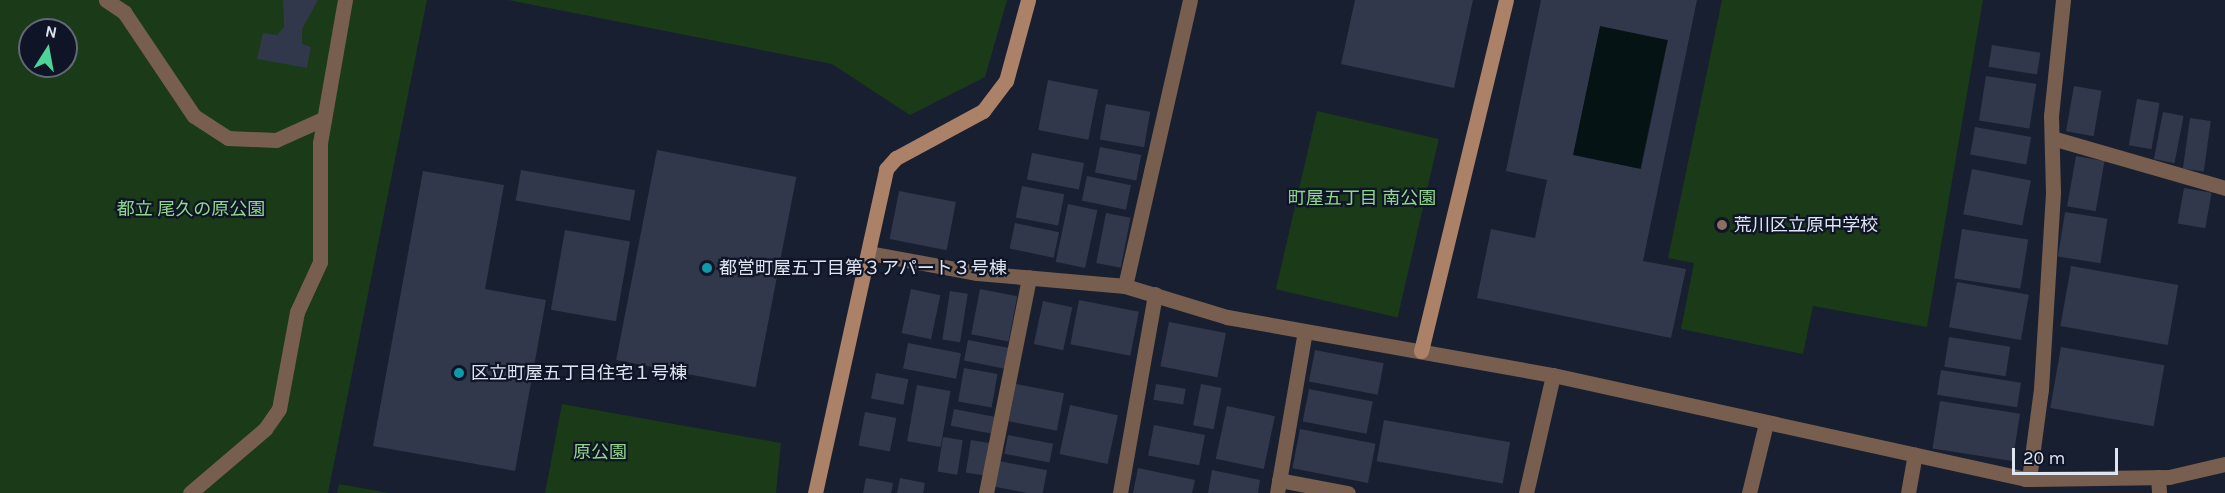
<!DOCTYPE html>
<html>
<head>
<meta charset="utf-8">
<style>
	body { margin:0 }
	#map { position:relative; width:2225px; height:493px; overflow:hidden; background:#181f31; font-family:Karla,"Noto Sans JP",sans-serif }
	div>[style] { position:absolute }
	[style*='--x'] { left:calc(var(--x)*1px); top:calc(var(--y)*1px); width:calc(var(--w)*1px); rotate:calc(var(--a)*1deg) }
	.green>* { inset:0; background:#1a3a18; transform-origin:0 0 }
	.water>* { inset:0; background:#061314; transform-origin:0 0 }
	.building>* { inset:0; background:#31384c; transform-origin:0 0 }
	.lane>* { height:15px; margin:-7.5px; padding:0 7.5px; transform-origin:7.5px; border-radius:7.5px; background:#785e4e }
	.street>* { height:15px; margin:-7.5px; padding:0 7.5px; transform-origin:7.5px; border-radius:7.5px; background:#785e4e }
	.secondary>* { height:15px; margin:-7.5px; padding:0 7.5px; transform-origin:7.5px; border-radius:7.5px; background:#ab8167 }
	.dots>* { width:16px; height:16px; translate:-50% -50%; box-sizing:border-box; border:3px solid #0f1527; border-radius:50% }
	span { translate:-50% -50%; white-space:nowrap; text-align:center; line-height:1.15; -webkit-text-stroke:4.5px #0f1527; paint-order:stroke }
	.park-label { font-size:18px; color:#91d68b }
	.poi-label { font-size:18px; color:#dfe4f1 }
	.left { translate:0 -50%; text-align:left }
	.north { position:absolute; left:18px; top:18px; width:60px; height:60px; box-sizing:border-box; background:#0f1527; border:2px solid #626878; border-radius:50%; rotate:11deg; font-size:16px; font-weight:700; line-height:24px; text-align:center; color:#dfe4f1 }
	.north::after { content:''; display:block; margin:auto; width:21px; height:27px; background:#4ed399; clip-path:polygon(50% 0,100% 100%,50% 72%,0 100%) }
	.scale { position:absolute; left:2012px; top:448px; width:106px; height:27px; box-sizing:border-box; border:3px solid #dfe4f1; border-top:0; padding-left:8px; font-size:18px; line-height:21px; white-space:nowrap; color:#dfe4f1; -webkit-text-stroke:4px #0f1527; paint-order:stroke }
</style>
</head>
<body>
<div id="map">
	<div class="green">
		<i style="clip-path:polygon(evenodd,0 0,427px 0,328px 493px,0 493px,0 0,30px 30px,66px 30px,66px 66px,30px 66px,30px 30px)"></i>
		<i style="clip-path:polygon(508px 0,1007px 0,985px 77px,910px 115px,832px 64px)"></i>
		<i style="clip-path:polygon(1722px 0,1983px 0,1927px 327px,1813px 306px,1803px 354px,1681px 329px,1694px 263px,1668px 258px)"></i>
		<i style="left:1317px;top:111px;width:125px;height:183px;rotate:13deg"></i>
		<i style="clip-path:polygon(562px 404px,781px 443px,776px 493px,545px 493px)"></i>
		<i style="clip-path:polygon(339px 484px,389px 493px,337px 493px)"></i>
	</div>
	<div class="water">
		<i style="left:1600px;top:26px;width:69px;height:132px;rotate:12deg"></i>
	</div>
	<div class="building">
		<i style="clip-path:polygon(283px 0,318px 0,302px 29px,302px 44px,311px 47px,307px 68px,257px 59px,263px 33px,277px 35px,284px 27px)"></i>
		<i style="clip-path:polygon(1355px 0,1473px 0,1454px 88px,1341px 64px)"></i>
		<i style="clip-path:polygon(evenodd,1541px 0,1697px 0,1643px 261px,1686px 269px,1671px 338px,1477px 298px,1491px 229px,1535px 238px,1547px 180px,1506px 171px,1541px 0,1600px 26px,1668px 40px,1641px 169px,1573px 155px,1600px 26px)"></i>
		<i style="left:1992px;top:45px;width:49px;height:22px;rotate:9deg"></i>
		<i style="left:1986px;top:76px;width:51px;height:45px;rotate:9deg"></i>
		<i style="left:1048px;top:80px;width:51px;height:51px;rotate:11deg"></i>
		<i style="left:2074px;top:86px;width:28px;height:46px;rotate:10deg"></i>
		<i style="left:2137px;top:99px;width:23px;height:47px;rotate:10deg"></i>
		<i style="left:1106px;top:104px;width:45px;height:36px;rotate:10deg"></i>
		<i style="left:2163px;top:112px;width:21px;height:48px;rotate:11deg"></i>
		<i style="left:2190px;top:118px;width:21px;height:51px;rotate:8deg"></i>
		<i style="left:1975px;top:127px;width:57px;height:28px;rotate:10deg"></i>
		<i style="left:1100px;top:147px;width:42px;height:26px;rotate:11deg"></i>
		<i style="left:657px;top:150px;width:142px;height:214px;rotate:11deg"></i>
		<i style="left:1032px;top:153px;width:53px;height:27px;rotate:11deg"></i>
		<i style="left:2076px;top:156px;width:29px;height:51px;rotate:10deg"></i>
		<i style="left:1972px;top:169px;width:60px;height:46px;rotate:11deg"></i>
		<i style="left:521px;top:170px;width:116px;height:31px;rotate:10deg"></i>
		<i style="clip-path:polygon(423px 171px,504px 185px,485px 289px,546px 300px,515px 471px,373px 446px)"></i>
		<i style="left:1087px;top:176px;width:45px;height:25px;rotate:12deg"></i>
		<i style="left:1022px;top:186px;width:43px;height:32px;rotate:11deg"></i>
		<i style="left:2184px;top:188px;width:28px;height:36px;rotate:10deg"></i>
		<i style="left:899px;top:191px;width:58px;height:49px;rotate:11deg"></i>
		<i style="left:1068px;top:204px;width:30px;height:59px;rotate:12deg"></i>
		<i style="left:2065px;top:212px;width:43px;height:45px;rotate:9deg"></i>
		<i style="left:1106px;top:213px;width:25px;height:51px;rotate:11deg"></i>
		<i style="left:1015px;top:223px;width:45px;height:26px;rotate:12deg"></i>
		<i style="left:1962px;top:229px;width:67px;height:50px;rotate:9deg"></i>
		<i style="left:565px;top:230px;width:66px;height:81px;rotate:10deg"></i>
		<i style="left:2071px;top:266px;width:109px;height:61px;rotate:10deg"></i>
		<i style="left:1957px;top:282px;width:73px;height:46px;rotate:10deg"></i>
		<i style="left:911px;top:289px;width:30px;height:45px;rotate:12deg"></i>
		<i style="left:980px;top:289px;width:38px;height:46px;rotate:11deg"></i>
		<i style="left:950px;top:291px;width:18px;height:49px;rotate:9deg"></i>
		<i style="left:1079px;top:300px;width:61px;height:45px;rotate:11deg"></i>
		<i style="left:1043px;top:301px;width:30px;height:44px;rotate:12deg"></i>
		<i style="left:1169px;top:322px;width:58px;height:45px;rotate:11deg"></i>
		<i style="left:1949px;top:337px;width:62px;height:30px;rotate:9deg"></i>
		<i style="left:968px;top:340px;width:42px;height:21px;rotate:11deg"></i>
		<i style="left:908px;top:343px;width:54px;height:26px;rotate:11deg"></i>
		<i style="left:2061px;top:347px;width:105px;height:62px;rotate:10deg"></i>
		<i style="left:1315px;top:350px;width:70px;height:32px;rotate:11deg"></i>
		<i style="left:964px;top:368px;width:34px;height:34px;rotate:10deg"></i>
		<i style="left:1941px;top:370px;width:81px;height:25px;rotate:9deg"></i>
		<i style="left:876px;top:373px;width:33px;height:26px;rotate:11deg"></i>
		<i style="left:1016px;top:384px;width:49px;height:38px;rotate:11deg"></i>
		<i style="left:1156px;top:384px;width:30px;height:16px;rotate:9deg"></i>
		<i style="left:1201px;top:384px;width:21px;height:42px;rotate:11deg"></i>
		<i style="left:917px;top:385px;width:34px;height:57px;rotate:10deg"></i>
		<i style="left:1309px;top:389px;width:65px;height:33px;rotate:11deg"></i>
		<i style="left:1940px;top:401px;width:81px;height:48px;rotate:9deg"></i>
		<i style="left:1070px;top:405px;width:49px;height:50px;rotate:12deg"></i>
		<i style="left:1227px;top:406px;width:49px;height:54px;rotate:12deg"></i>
		<i style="left:954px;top:409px;width:41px;height:17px;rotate:11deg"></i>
		<i style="left:865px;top:412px;width:32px;height:34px;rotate:11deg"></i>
		<i style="left:1384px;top:420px;width:128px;height:42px;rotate:10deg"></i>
		<i style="left:1154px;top:425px;width:52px;height:31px;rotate:11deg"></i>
		<i style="left:1300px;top:429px;width:77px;height:40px;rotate:11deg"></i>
		<i style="left:1008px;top:435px;width:46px;height:19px;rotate:11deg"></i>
		<i style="left:943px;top:437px;width:20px;height:35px;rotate:9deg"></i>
		<i style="left:971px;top:440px;width:19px;height:33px;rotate:9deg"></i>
		<i style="left:999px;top:461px;width:49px;height:26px;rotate:11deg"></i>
		<i style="clip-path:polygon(1138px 468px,1195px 480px,1192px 493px,1133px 493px)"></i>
		<i style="clip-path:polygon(1212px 470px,1260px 480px,1258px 493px,1208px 493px)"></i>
		<i style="clip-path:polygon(866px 478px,893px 483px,891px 493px,863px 493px)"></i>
		<i style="clip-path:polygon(900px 478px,925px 483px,923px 493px,897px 493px)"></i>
	</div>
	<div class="lane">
		<i style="--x:106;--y:0;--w:22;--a:34"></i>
		<i style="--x:124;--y:12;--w:125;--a:56.1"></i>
		<i style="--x:194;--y:116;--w:40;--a:32.9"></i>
		<i style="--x:228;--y:138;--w:48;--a:2.4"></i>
		<i style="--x:276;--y:140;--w:51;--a:-24.1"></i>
		<i style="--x:1125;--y:286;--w:293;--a:-77.2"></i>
		<i style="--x:2158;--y:477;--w:16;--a:86"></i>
		<i style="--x:1279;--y:480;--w:70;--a:10.7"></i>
		<i style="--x:986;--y:493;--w:220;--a:-78.7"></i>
		<i style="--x:1277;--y:493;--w:164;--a:-80.2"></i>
		<i style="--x:1908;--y:493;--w:39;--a:-80"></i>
	</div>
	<div class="street">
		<i style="--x:2052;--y:138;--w:180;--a:16.1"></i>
		<i style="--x:869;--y:253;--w:110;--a:10.5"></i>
		<i style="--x:977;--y:273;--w:149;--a:5"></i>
		<i style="--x:1125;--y:286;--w:107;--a:16.9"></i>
		<i style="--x:1227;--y:317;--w:331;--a:10.1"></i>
		<i style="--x:1553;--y:375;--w:483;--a:12.4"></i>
		<i style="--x:2025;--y:479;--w:144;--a:-0.8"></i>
		<i style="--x:2169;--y:477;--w:57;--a:-13.1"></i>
		<i style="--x:2029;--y:479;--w:91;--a:-82.4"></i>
		<i style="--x:2041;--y:389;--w:197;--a:-86.5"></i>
		<i style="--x:2053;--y:192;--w:76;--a:-91.5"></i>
		<i style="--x:2051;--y:116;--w:117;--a:-84.1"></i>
		<i style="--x:190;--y:493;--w:99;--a:-40.5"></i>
		<i style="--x:265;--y:429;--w:24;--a:-55"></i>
		<i style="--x:279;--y:409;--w:99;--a:-79.5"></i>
		<i style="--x:297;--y:312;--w:55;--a:-65.3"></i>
		<i style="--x:320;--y:262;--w:119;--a:-90"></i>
		<i style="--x:320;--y:143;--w:145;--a:-80.1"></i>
		<i style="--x:1120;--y:493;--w:202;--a:-80"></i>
		<i style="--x:1526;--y:493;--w:121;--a:-77.1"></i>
		<i style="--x:1749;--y:493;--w:72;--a:-76.3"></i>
	</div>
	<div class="secondary">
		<i style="--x:1421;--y:351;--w:361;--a:-76.4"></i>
		<i style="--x:815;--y:493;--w:332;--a:-77.6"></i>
		<i style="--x:886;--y:169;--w:15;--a:-48"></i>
		<i style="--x:896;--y:158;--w:99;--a:-28.4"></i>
		<i style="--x:983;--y:111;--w:38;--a:-53"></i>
		<i style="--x:1006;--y:81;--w:84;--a:-74.8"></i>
	</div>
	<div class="dots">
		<i style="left:1722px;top:225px;background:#8d6e63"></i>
		<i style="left:707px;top:268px;background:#0f9aa8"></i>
		<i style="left:459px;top:373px;background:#0f9aa8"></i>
	</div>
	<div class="park-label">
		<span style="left:1362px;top:198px">町屋五丁目 南公園</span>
		<span style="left:191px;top:209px">都立 尾久の原公園</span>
		<span style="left:600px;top:452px">原公園</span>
	</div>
	<div class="poi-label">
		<span class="left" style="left:1734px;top:225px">荒川区立原中学校</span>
		<span class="left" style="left:719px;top:268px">都営町屋五丁目第３アパート３号棟</span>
		<span class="left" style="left:471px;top:373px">区立町屋五丁目住宅１号棟</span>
	</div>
	<div class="north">N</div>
	<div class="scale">20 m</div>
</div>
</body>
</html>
